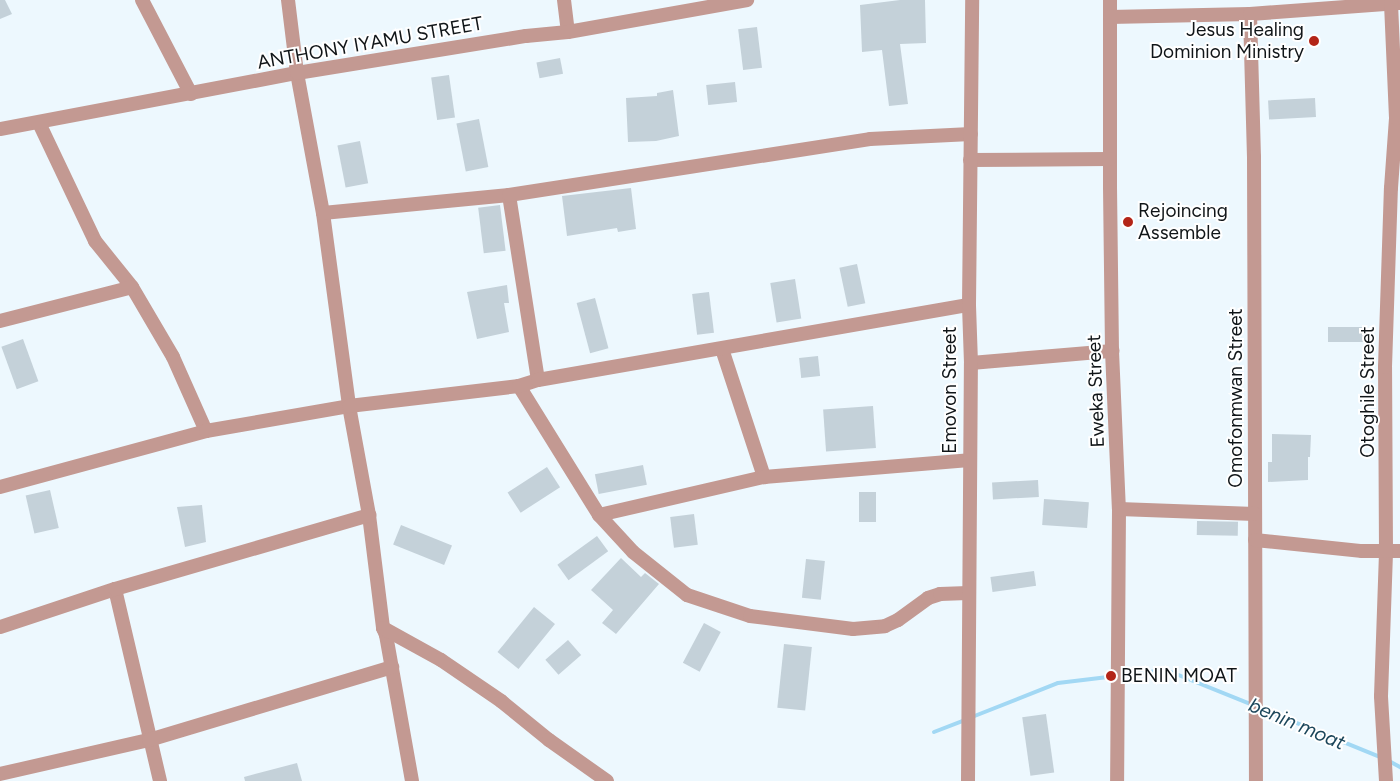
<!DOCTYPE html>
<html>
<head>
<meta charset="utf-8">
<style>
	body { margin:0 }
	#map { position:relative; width:1400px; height:781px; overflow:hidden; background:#edf8fe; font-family:Figtree,sans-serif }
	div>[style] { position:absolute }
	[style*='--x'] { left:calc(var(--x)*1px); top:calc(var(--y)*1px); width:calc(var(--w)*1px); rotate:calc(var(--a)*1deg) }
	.stream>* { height:4px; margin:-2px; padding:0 2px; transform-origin:2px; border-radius:2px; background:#a2d8f4 }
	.building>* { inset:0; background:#c4d1d9; transform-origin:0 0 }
	.street>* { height:14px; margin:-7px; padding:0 7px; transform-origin:7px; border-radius:7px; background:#c39992 }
	.dots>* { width:14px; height:14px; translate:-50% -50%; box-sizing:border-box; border:2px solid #fff; border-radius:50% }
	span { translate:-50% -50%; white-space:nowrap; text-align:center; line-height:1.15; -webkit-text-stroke:4px #fff; paint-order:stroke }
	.poi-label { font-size:19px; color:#101518 }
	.right { translate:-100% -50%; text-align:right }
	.left { translate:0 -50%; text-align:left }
	.street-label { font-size:19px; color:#101518 }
	.water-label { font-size:20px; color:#1d475b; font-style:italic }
</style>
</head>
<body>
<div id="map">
	<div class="stream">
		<i style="--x:1260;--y:708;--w:130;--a:22.2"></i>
		<i style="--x:972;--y:717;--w:92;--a:-21.6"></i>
		<i style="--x:1058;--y:683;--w:109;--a:-6.9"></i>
		<i style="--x:1166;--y:670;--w:94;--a:21.9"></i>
		<i style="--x:934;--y:732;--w:33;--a:-21"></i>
		<i style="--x:1389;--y:761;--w:13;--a:29"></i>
	</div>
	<div class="building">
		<i style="clip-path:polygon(0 0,5px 0,12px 14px,0 19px)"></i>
		<i style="clip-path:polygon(900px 0,925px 0,926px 43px,900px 44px,908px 104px,889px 106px,882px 50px,862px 52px,860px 5px)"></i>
		<i style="left:757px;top:27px;width:41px;height:19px;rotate:83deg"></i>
		<i style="left:560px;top:58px;width:16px;height:24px;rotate:79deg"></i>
		<i style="left:449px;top:75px;width:43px;height:18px;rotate:82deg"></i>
		<i style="left:735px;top:82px;width:20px;height:29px;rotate:84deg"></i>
		<i style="clip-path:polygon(673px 90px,679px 136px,656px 141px,628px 142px,626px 98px,657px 96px,657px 93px)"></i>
		<i style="left:1315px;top:98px;width:19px;height:47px;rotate:87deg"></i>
		<i style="left:479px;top:119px;width:49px;height:23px;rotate:79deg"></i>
		<i style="left:360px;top:141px;width:43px;height:23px;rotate:79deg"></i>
		<i style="clip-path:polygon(631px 188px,636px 229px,618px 232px,617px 228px,567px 236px,562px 196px)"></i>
		<i style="left:500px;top:205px;width:46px;height:22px;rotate:83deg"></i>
		<i style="left:857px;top:264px;width:40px;height:18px;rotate:78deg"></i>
		<i style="left:795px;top:279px;width:40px;height:25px;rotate:81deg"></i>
		<i style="clip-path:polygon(507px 285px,509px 303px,504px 303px,509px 332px,477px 339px,467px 292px)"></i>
		<i style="left:709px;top:292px;width:41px;height:17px;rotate:83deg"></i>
		<i style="left:595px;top:298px;width:52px;height:19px;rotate:75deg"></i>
		<i style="left:1367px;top:327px;width:15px;height:39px;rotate:90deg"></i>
		<i style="left:23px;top:339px;width:45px;height:23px;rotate:70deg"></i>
		<i style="left:818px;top:356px;width:20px;height:19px;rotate:84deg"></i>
		<i style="left:873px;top:406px;width:42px;height:50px;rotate:86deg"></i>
		<i style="clip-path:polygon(1272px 434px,1311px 435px,1310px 457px,1308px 457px,1308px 480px,1268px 482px,1268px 462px,1272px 462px)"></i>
		<i style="left:643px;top:465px;width:20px;height:49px;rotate:79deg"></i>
		<i style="left:547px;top:467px;width:24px;height:47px;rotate:57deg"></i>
		<i style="left:1038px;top:480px;width:17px;height:46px;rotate:87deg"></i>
		<i style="left:50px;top:490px;width:39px;height:25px;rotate:77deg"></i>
		<i style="left:859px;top:492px;width:17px;height:30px"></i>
		<i style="left:1044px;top:499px;width:45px;height:26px;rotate:4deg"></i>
		<i style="clip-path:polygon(202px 505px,206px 542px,185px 547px,177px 507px)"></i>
		<i style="left:694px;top:514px;width:31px;height:24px;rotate:83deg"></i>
		<i style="left:1197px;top:521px;width:41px;height:14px;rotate:1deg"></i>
		<i style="left:401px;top:525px;width:55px;height:21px;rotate:22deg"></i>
		<i style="left:597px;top:536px;width:19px;height:49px;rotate:54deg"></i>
		<i style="clip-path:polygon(621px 558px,641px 577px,645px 573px,659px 584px,616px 634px,602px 623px,613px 610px,591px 590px)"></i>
		<i style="left:806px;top:559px;width:19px;height:39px;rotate:6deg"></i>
		<i style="left:1034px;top:571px;width:15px;height:44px;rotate:82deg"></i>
		<i style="left:534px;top:607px;width:27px;height:58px;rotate:39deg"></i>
		<i style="left:704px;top:623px;width:19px;height:45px;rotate:28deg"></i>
		<i style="left:568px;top:640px;width:20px;height:30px;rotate:49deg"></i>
		<i style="left:784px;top:644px;width:28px;height:64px;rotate:6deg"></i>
		<i style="left:1046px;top:714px;width:59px;height:24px;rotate:82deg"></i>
		<i style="clip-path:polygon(297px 763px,302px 781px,245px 781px,244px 777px)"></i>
	</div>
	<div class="street">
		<i style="--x:142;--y:0;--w:106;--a:62.5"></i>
		<i style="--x:288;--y:0;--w:74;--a:83"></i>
		<i style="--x:297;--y:73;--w:142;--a:79.5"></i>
		<i style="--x:323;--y:213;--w:195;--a:82.3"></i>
		<i style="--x:349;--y:406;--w:111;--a:79.6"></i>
		<i style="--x:369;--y:515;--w:114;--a:82.9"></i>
		<i style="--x:383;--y:628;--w:8;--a:67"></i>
		<i style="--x:386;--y:635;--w:148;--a:79.9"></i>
		<i style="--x:564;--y:0;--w:32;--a:83"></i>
		<i style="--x:1110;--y:0;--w:187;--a:90"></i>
		<i style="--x:1110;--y:187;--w:164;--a:89.3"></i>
		<i style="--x:1112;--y:351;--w:158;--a:87.5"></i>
		<i style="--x:1119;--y:509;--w:272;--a:90.4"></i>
		<i style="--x:1250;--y:14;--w:143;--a:88.4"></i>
		<i style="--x:1254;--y:157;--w:624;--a:89.82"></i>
		<i style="--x:1110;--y:17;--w:140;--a:-1.2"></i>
		<i style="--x:1250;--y:14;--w:149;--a:-4.2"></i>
		<i style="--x:39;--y:123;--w:131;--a:64.6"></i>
		<i style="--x:95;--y:241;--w:59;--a:51.2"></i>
		<i style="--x:132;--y:287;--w:81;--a:59.6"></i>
		<i style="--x:173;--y:357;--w:81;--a:66"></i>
		<i style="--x:0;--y:129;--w:302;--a:-10.7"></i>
		<i style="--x:297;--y:73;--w:232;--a:-9.2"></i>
		<i style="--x:526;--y:36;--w:42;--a:-5.4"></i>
		<i style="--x:568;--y:32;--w:182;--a:-10.1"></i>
		<i style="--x:970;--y:160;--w:139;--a:-0.4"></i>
		<i style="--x:509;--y:195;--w:187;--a:81.1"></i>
		<i style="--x:323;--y:213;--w:187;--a:-5.5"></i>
		<i style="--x:509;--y:195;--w:365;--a:-8.8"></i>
		<i style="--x:870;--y:139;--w:101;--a:-2.8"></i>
		<i style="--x:0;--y:321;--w:136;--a:-14.4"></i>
		<i style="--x:722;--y:349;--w:135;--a:71.8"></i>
		<i style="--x:971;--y:363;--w:142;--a:-4.9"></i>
		<i style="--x:519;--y:386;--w:152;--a:58.2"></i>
		<i style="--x:599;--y:515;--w:50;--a:47.4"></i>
		<i style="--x:633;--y:552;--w:69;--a:38.5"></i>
		<i style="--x:687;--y:595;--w:66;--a:18.4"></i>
		<i style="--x:750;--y:616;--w:104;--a:7.2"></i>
		<i style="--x:853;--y:629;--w:32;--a:-5"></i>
		<i style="--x:885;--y:626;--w:14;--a:-25"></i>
		<i style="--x:898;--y:620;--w:37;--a:-36"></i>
		<i style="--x:928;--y:598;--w:13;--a:-18"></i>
		<i style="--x:940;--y:594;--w:28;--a:-2"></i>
		<i style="--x:0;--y:487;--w:213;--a:-15.2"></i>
		<i style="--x:206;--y:431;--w:145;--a:-9.9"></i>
		<i style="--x:349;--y:406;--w:171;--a:-6.7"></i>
		<i style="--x:519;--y:386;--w:20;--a:-18"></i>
		<i style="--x:538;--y:380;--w:437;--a:-9.9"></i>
		<i style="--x:1119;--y:509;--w:136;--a:2.1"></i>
		<i style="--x:599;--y:515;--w:169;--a:-13"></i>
		<i style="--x:764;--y:477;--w:206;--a:-4.7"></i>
		<i style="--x:1255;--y:540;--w:108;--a:5.9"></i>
		<i style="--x:1362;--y:551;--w:38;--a:0"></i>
		<i style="--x:115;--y:589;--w:197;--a:76.8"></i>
		<i style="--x:0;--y:627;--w:121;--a:-18.3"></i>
		<i style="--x:115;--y:589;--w:265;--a:-16.2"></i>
		<i style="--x:383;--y:628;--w:66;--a:28.9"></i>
		<i style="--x:441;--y:660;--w:73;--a:34.3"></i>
		<i style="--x:501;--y:701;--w:62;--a:39.1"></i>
		<i style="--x:549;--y:740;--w:71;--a:35.3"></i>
		<i style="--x:0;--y:774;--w:153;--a:-12.9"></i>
		<i style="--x:149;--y:740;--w:254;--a:-16.7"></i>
		<i style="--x:968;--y:781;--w:418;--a:-89.6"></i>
		<i style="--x:971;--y:363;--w:58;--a:-92"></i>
		<i style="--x:969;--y:305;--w:305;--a:-89.4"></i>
		<i style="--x:1386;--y:781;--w:85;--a:-93.4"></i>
		<i style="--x:1381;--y:696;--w:145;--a:-88"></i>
		<i style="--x:1386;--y:551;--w:184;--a:-90.3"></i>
		<i style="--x:1385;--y:367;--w:179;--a:-88.1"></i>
		<i style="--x:1391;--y:188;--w:70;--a:-85.9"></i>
		<i style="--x:1396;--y:118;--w:115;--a:-92.5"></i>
	</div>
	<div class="dots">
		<i style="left:1314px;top:41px;background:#b32518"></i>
		<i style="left:1128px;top:222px;background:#b32518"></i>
		<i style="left:1111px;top:676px;background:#b32518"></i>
	</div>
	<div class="poi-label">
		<span class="right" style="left:1304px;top:41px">Jesus Healing<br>Dominion Ministry</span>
		<span class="left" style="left:1138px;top:222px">Rejoincing<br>Assemble</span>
		<span class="left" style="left:1121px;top:676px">BENIN MOAT</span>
	</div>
	<div class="street-label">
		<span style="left:370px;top:43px;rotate:-10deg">ANTHONY IYAMU STREET</span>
		<span style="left:950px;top:390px;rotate:-90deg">Emovon Street</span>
		<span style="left:1096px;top:391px;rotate:-92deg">Eweka Street</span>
		<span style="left:1368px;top:392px;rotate:-90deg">Otoghile Street</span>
		<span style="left:1236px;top:398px;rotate:-90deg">Omofonmwan Street</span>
	</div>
	<div class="water-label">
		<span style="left:1297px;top:724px;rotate:23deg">benin moat</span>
	</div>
</div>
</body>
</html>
